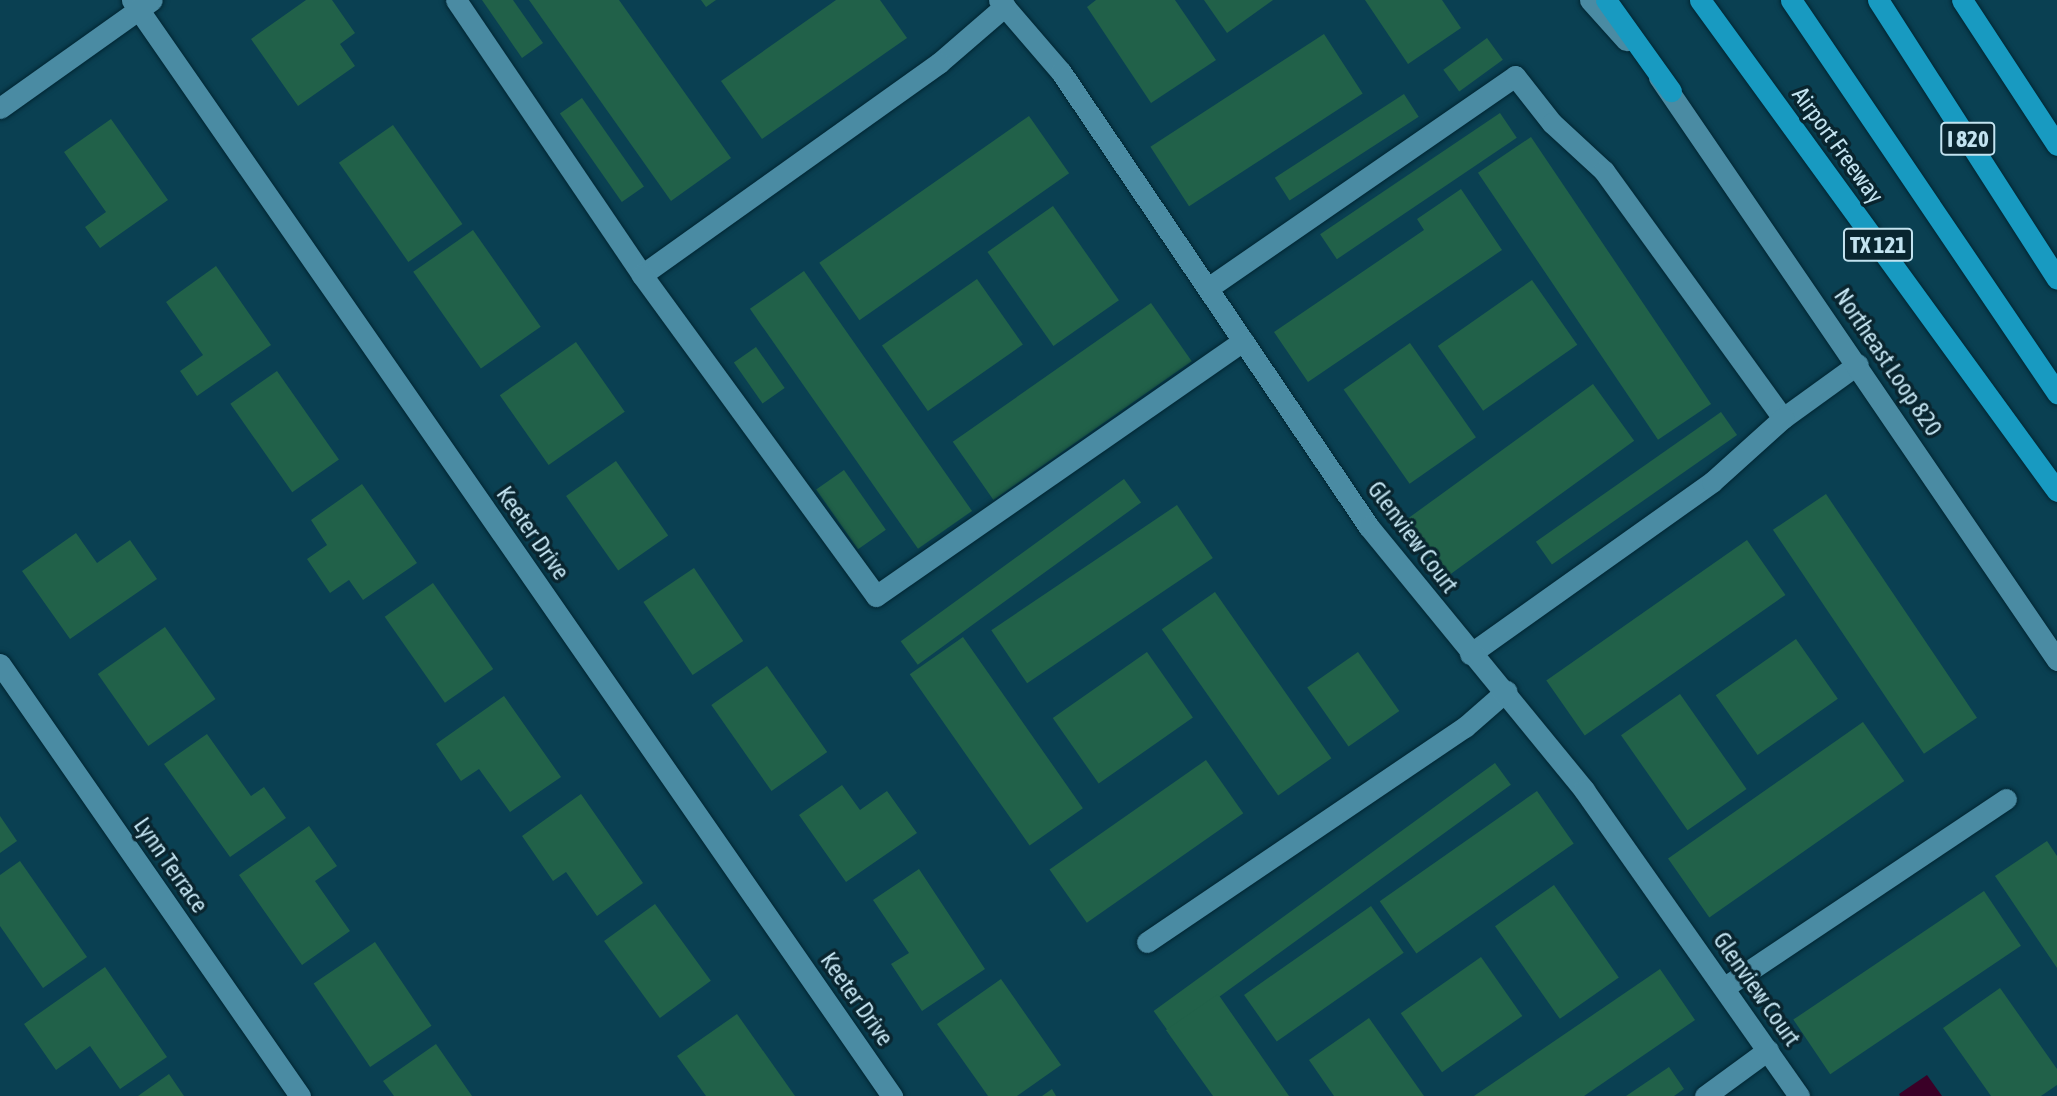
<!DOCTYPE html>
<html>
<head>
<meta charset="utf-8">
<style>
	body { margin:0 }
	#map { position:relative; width:2057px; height:1096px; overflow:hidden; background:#0a4052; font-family:"Asap Condensed",sans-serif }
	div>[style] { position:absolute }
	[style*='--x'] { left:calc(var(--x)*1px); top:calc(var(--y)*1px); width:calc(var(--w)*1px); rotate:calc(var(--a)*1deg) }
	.water>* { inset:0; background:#3a0027 }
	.building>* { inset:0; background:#216149; transform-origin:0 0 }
	.roads { filter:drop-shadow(0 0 2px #012532) drop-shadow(0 0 2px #012532) }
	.service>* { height:21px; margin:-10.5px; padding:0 10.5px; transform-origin:10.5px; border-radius:10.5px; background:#4a8ba3 }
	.minor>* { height:21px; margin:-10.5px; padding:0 10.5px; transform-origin:10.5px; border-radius:10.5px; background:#4a8ba3 }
	.secondary>* { height:21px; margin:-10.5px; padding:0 10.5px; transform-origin:10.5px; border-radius:10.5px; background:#4a8ba3 }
	.motorway>* { height:21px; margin:-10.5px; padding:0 10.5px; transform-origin:10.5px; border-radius:10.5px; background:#189ac1 }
	span { translate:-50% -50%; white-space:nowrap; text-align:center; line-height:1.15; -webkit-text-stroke:7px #09252f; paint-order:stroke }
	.shield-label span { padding:2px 5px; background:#09252f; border:2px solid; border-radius:5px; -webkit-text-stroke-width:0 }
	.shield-label { font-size:23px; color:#c3e3f0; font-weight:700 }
	.street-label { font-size:24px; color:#c3e3f0 }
</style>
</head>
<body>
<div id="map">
	<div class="water">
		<i style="clip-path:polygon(1927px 1075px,1942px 1096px,1900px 1096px,1899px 1094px)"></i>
	</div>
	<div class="building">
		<i style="clip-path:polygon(306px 0,332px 0,355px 33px,340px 44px,355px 66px,298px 106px,251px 39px)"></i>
		<i style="clip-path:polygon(482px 0,513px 0,543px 43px,522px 58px)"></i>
		<i style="clip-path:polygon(529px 0,619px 0,731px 158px,671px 201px)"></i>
		<i style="clip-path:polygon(701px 0,716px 0,706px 7px)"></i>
		<i style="clip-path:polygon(836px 0,880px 0,907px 38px,762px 139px,721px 81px)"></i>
		<i style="clip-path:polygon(1096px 0,1175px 0,1216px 60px,1151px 103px,1087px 7px)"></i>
		<i style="clip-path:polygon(1204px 0,1273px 0,1227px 33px)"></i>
		<i style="clip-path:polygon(1365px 0,1442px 0,1461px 28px,1408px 64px)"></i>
		<i style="left:1324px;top:34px;width:71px;height:207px;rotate:57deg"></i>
		<i style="left:1487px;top:38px;width:27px;height:54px;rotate:54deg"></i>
		<i style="left:1404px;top:94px;width:27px;height:154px;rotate:57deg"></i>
		<i style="left:582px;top:98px;width:108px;height:27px;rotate:55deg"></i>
		<i style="left:1500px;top:113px;width:30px;height:217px;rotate:56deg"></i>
		<i style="left:1029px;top:116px;width:70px;height:256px;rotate:55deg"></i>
		<i style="clip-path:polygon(111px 119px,168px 200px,100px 248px,85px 227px,106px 212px,64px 152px)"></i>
		<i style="left:393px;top:125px;width:121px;height:66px;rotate:55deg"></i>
		<i style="left:1531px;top:137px;width:322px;height:64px;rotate:56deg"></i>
		<i style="clip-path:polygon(1461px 189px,1502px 250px,1308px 382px,1274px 332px,1424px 230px,1417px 219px)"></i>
		<i style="left:1053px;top:206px;width:115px;height:80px;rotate:55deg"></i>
		<i style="left:473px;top:230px;width:118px;height:73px;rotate:55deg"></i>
		<i style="clip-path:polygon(216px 266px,271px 345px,197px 396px,180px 371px,203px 355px,166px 302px)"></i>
		<i style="left:804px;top:271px;width:293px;height:66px;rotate:55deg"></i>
		<i style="left:977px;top:279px;width:80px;height:116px;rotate:55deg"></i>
		<i style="left:1532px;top:280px;width:79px;height:115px;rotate:55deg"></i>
		<i style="left:1151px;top:303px;width:71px;height:242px;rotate:55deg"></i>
		<i style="left:576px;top:342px;width:85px;height:93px;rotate:55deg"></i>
		<i style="left:1410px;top:343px;width:115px;height:81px;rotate:55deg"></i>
		<i style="left:756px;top:347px;width:50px;height:27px;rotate:55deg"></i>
		<i style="left:277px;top:371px;width:108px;height:57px;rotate:55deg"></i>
		<i style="left:1593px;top:384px;width:70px;height:234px;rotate:54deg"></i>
		<i style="left:1721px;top:412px;width:28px;height:226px;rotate:55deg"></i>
		<i style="left:616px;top:461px;width:91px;height:61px;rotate:55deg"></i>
		<i style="left:844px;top:470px;width:73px;height:34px;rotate:55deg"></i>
		<i style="left:1124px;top:479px;width:29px;height:276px;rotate:54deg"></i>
		<i style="clip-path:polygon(362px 484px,417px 563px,363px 600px,349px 580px,330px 593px,307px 559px,327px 545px,311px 520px)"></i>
		<i style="left:1826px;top:494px;width:270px;height:64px;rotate:56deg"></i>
		<i style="left:1177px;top:505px;width:64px;height:224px;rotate:56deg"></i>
		<i style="clip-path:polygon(76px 533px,97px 563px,130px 540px,157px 579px,70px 639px,22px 571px)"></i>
		<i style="left:1747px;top:540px;width:67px;height:245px;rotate:55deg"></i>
		<i style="left:694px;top:568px;width:88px;height:61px;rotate:56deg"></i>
		<i style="left:433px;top:583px;width:105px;height:59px;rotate:55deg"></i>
		<i style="left:1215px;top:592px;width:203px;height:65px;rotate:55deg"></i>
		<i style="left:165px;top:627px;width:88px;height:82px;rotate:55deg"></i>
		<i style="left:963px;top:637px;width:209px;height:65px;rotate:55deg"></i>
		<i style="left:1796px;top:639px;width:73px;height:98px;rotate:55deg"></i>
		<i style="left:1147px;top:652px;width:80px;height:115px;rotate:55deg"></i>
		<i style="left:1358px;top:652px;width:72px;height:62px;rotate:55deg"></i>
		<i style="left:767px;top:666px;width:105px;height:68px;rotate:55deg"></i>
		<i style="left:1680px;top:694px;width:116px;height:72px;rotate:55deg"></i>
		<i style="clip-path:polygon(504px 696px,561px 777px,510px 812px,479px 769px,461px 781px,436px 744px)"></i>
		<i style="left:1863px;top:722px;width:72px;height:238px;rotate:55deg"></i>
		<i style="clip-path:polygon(207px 734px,251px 796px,264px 787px,286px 818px,230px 857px,164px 764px)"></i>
		<i style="left:1206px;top:760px;width:65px;height:191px;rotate:55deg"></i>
		<i style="left:1495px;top:763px;width:27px;height:422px;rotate:54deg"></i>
		<i style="clip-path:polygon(842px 785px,860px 810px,887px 791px,917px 833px,846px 882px,799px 815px)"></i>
		<i style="left:1537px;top:791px;width:64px;height:192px;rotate:55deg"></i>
		<i style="clip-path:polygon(581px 794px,643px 883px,597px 916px,566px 872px,553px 881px,522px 836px)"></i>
		<i style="clip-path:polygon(0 816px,17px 841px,0 853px)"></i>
		<i style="clip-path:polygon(309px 826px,337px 866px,315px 881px,350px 931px,302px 965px,239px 875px)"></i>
		<i style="clip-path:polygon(2047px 841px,2057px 856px,2057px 968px,1995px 876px)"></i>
		<i style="clip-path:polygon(20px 861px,87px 957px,43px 988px,0 926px,0 875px)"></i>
		<i style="clip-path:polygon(919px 869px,985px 969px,922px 1011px,891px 964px,909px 953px,873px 900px)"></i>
		<i style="left:1554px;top:885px;width:113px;height:72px;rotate:55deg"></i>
		<i style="left:1984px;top:891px;width:66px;height:230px;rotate:56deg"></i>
		<i style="left:655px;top:904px;width:95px;height:63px;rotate:54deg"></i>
		<i style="left:1371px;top:906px;width:57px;height:155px;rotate:55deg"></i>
		<i style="left:375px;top:942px;width:101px;height:74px;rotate:56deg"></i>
		<i style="left:1481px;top:957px;width:72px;height:98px;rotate:55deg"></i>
		<i style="clip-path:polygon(105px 967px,167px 1057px,120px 1089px,90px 1046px,56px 1070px,24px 1024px)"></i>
		<i style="clip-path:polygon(1660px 969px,1695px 1020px,1584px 1096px,1474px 1096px)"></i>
		<i style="clip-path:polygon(1001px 979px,1061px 1065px,1017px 1096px,988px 1096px,937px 1024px)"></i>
		<i style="clip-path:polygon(2000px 988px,2057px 1069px,2057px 1085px,2041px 1096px,1991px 1096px,1943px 1028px)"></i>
		<i style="clip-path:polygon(1218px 994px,1289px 1096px,1213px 1096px,1166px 1030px)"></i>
		<i style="clip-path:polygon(737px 1014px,795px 1096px,706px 1096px,677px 1056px)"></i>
		<i style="clip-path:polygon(1369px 1018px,1424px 1096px,1334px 1096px,1309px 1060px)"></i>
		<i style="clip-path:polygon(436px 1044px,472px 1096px,394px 1096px,383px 1081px)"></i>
		<i style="clip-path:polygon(1669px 1067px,1684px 1089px,1674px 1096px,1626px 1096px)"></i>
		<i style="clip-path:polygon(169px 1074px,184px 1096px,138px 1096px)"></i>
		<i style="clip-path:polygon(1052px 1089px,1056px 1096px,1042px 1096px)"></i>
	</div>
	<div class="roads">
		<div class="service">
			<i style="--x:456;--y:0;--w:332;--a:55.9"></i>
			<i style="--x:1005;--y:6;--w:87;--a:139.2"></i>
			<i style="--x:939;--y:63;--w:365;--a:144.5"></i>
			<i style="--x:642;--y:275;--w:397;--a:53.9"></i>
			<i style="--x:876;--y:596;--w:447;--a:-34.8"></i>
			<i style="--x:1208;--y:288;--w:373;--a:-34.6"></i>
			<i style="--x:1515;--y:76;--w:60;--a:51.8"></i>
			<i style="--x:1552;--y:123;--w:71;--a:42.7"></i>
			<i style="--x:1604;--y:171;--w:305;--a:54.1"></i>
			<i style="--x:1783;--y:418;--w:92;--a:-35.8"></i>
			<i style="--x:1470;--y:654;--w:297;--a:-35.4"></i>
			<i style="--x:1712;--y:482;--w:96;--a:-42"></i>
			<i style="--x:1147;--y:942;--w:384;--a:-34.1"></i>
			<i style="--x:1465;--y:727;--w:55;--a:-41.3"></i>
			<i style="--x:1725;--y:987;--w:338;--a:-33.8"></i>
			<i style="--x:1705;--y:1096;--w:78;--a:-36.1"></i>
		</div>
		<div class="minor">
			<i style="--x:132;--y:0;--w:1334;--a:55.26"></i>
			<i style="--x:999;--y:0;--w:95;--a:49.3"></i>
			<i style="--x:1061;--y:72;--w:549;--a:55.91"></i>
			<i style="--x:1369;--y:527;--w:340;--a:50.7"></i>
			<i style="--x:1584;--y:790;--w:374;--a:54.9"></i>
			<i style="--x:0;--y:108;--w:186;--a:-35.4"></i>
			<i style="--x:0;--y:664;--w:526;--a:55.22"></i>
		</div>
		<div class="secondary">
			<i style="--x:1590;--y:0;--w:54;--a:48"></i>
			<i style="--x:1659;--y:77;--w:706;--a:55.68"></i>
		</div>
		<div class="motorway">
			<i style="--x:1606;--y:0;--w:112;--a:54.5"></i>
			<i style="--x:1700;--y:0;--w:607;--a:53.98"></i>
			<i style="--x:1791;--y:0;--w:475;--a:55.9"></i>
			<i style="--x:1878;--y:0;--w:331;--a:57.3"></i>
			<i style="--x:1962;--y:0;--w:173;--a:56.8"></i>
		</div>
	</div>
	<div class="shield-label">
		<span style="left:1968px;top:139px">I 820</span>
		<span style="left:1878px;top:245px">TX 121</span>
	</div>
	<div class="street-label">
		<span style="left:1838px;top:145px;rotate:54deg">Airport Freeway</span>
		<span style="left:1888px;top:362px;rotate:56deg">Northeast Loop 820</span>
		<span style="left:533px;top:533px;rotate:55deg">Keeter Drive</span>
		<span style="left:1413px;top:537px;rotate:53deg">Glenview Court</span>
		<span style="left:171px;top:865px;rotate:55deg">Lynn Terrace</span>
		<span style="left:1757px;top:989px;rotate:55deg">Glenview Court</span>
		<span style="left:857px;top:999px;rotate:55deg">Keeter Drive</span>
	</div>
</div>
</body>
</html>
